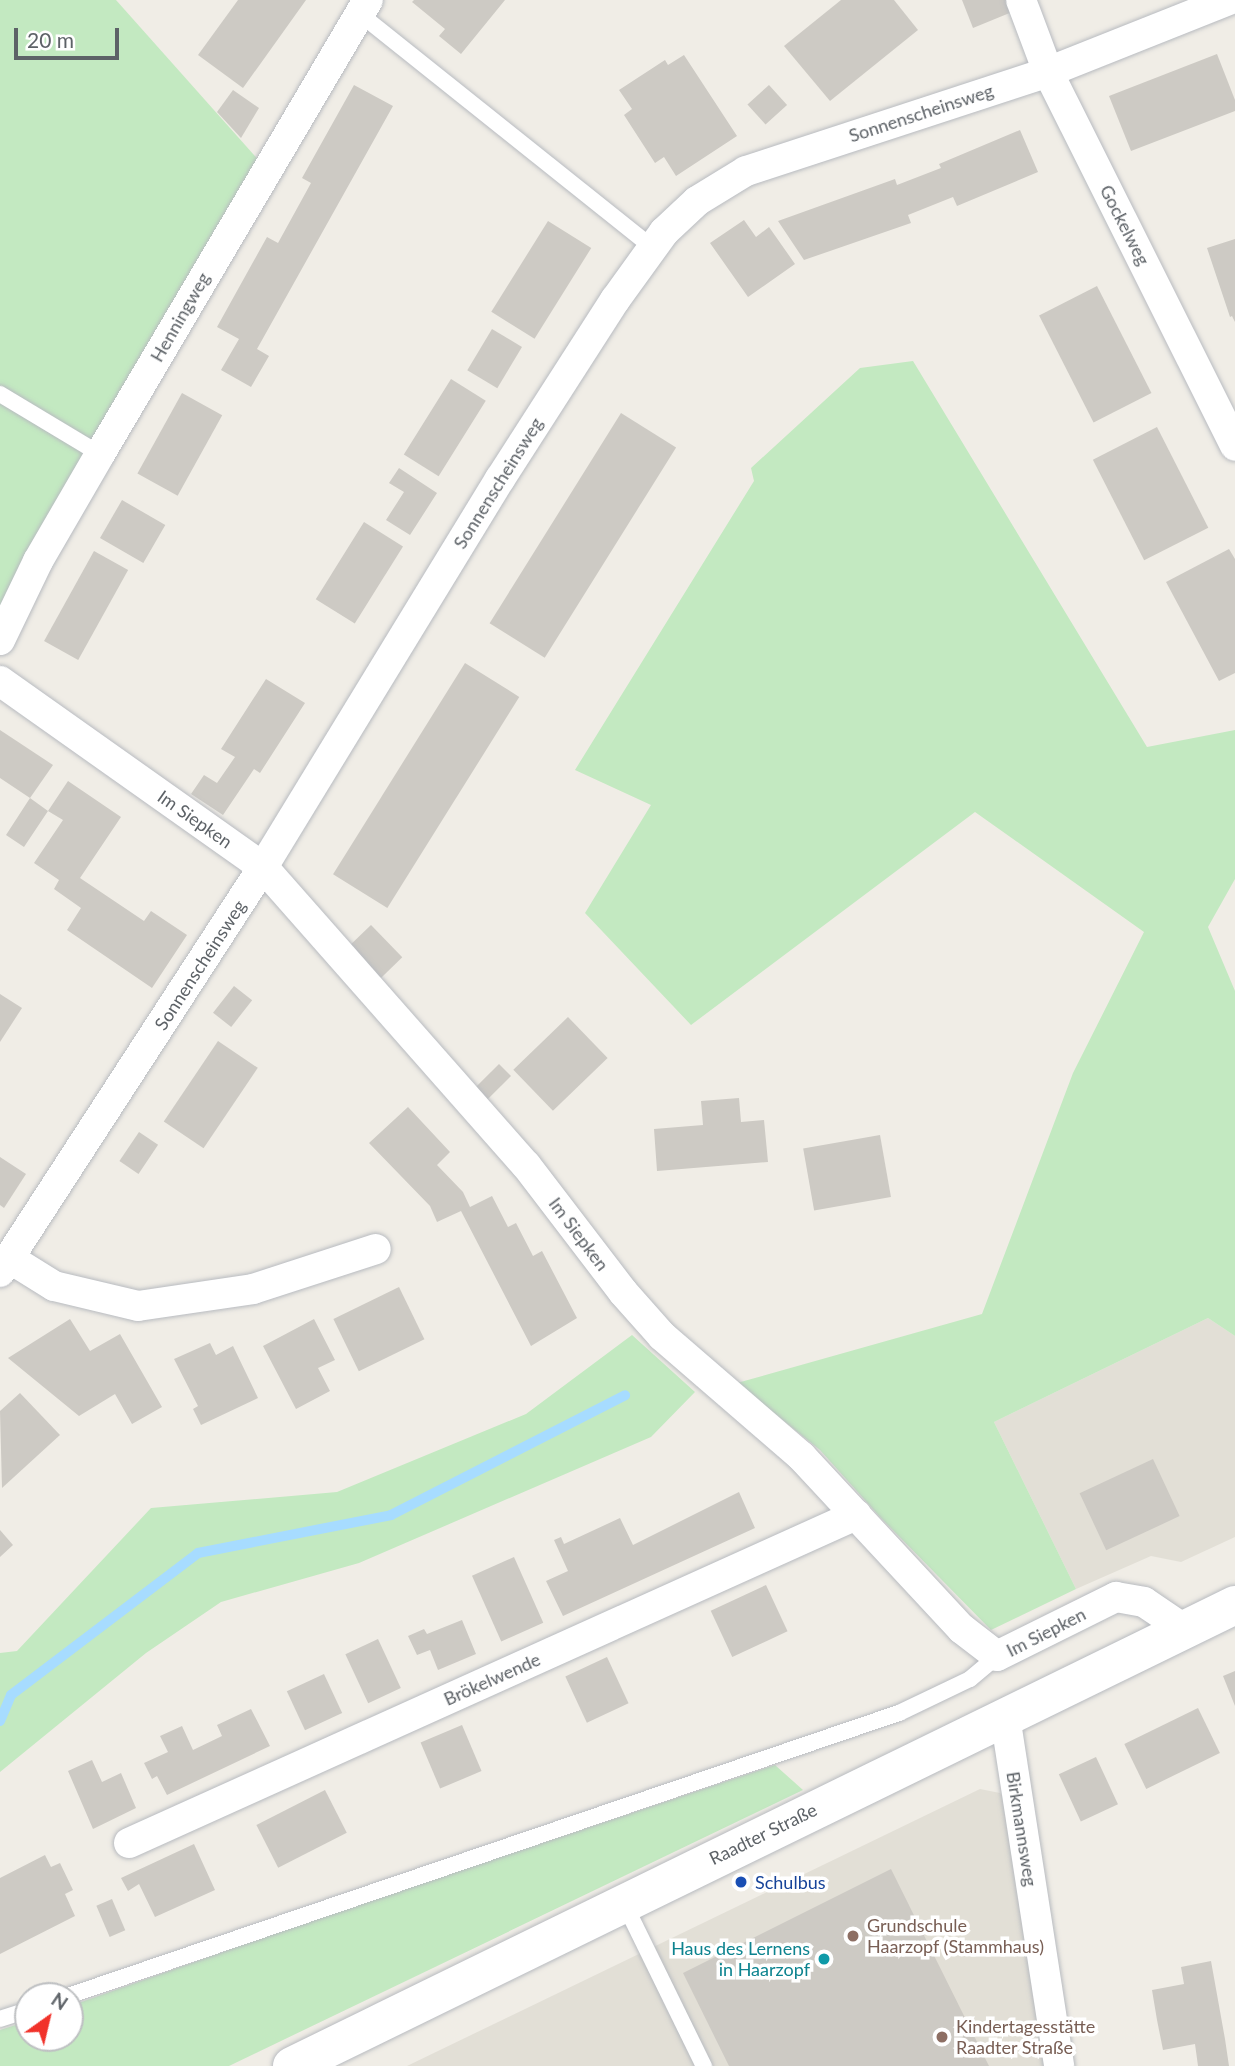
<!DOCTYPE html>
<html>
<head>
<meta charset="utf-8">
<style>
	body { margin:0 }
	#map { position:relative; width:1235px; height:2066px; overflow:hidden; background:#f0ede6; font-family:Lato,sans-serif }
	div>[style] { position:absolute }
	[style*='--x'] { left:calc(var(--x)*1px); top:calc(var(--y)*1px); width:calc(var(--w)*1px); rotate:calc(var(--a)*1deg) }
	.education>* { inset:0; background:#e2dfd6 }
	.green>* { inset:0; background:#c3e9c1 }
	.stream>* { height:10px; margin:-5px; padding:0 5px; transform-origin:5px; border-radius:5px; background:#a7dcff }
	.building>* { inset:0; background:#cdcac4; transform-origin:0 0 }
	.roads { filter:drop-shadow(0 0 2px #b8bbc0) drop-shadow(0 0 2px #b8bbc0) }
	.service>* { height:16px; margin:-8px; padding:0 8px; transform-origin:8px; border-radius:8px; background:#fff }
	.minor>* { height:30px; margin:-15px; padding:0 15px; transform-origin:15px; border-radius:15px; background:#fff }
	.secondary>* { height:38px; margin:-19px; padding:0 19px; transform-origin:19px; border-radius:19px; background:#fff }
	.dots>* { width:19px; height:19px; translate:-50% -50%; box-sizing:border-box; border:4px solid #fff; border-radius:50% }
	span { translate:-50% -50%; white-space:nowrap; text-align:center; line-height:1.15; -webkit-text-stroke:7px #fff; paint-order:stroke }
	.street-label { font-size:18px; color:#5d6267 }
	.transit-label { font-size:18px; color:#164399 }
	.left { translate:0 -50%; text-align:left }
	.education-label { font-size:18px; color:#785e54 }
	.culture-label { font-size:18px; color:#0d838f }
	.right { translate:-100% -50%; text-align:right }
	.north { position:absolute; left:14px; top:1982px; width:70px; height:70px; box-sizing:border-box; background:#fff; border:2px solid #bec0c2; border-radius:50%; rotate:34deg; font-size:19px; font-weight:700; line-height:28px; text-align:center; color:#5d6267 }
	.north::after { content:''; display:block; margin:auto; width:24px; height:32px; background:#f1322a; clip-path:polygon(50% 0,100% 100%,50% 72%,0 100%) }
	.scale { position:absolute; left:14px; top:28px; width:105px; height:32px; box-sizing:border-box; border:4px solid #5d6267; border-top:0; padding-left:9px; font-size:21px; line-height:24px; white-space:nowrap; color:#5d6267; -webkit-text-stroke:5px #fff; paint-order:stroke }
</style>
</head>
<body>
<div id="map">
	<div class="education">
		<i style="clip-path:polygon(1208px 1318px,1235px 1336px,1235px 1537px,1181px 1562px,1151px 1556px,1076px 1589px,994px 1422px)"></i>
		<i style="clip-path:polygon(980px 1789px,1000px 1793px,1010px 1806px,1049px 2066px,407px 2066px)"></i>
	</div>
	<div class="green">
		<i style="clip-path:polygon(0 0,116px 0,263px 165px,100px 454px,0 394px)"></i>
		<i style="clip-path:polygon(913px 361px,1147px 747px,1235px 730px,1235px 879px,1208px 927px,1235px 991px,1235px 1336px,1208px 1318px,994px 1422px,1076px 1589px,991px 1630px,880px 1517px,820px 1450px,737px 1383px,982px 1314px,1073px 1073px,1144px 932px,975px 812px,691px 1025px,585px 913px,651px 805px,575px 770px,754px 481px,751px 468px,860px 368px)"></i>
		<i style="clip-path:polygon(0 397px,92px 453px,0 631px)"></i>
		<i style="clip-path:polygon(632px 1335px,695px 1392px,651px 1437px,359px 1563px,221px 1602px,146px 1653px,0 1772px,0 1653px,17px 1651px,151px 1508px,337px 1492px,526px 1414px)"></i>
		<i style="clip-path:polygon(775px 1765px,803px 1790px,229px 2066px,0 2066px,0 2030px,28px 2021px,28px 2038px,70px 2038px,70px 2006px,339px 1911px)"></i>
	</div>
	<div class="stream">
		<i style="--x:0;--y:1721;--w:28;--a:-67"></i>
		<i style="--x:11;--y:1695;--w:235;--a:-37.2"></i>
		<i style="--x:198;--y:1553;--w:197;--a:-11.1"></i>
		<i style="--x:391;--y:1515;--w:263;--a:-27.1"></i>
	</div>
	<div class="building">
		<i style="clip-path:polygon(238px 0,306px 0,243px 88px,198px 55px)"></i>
		<i style="clip-path:polygon(414px 0,505px 0,461px 54px,439px 36px,445px 29px,412px 2px)"></i>
		<i style="clip-path:polygon(841px 0,894px 0,918px 30px,830px 101px,784px 46px)"></i>
		<i style="clip-path:polygon(962px 0,1008px 0,1012px 12px,973px 28px)"></i>
		<i style="clip-path:polygon(1217px 54px,1235px 100px,1235px 111px,1131px 151px,1109px 96px)"></i>
		<i style="clip-path:polygon(684px 55px,737px 136px,676px 176px,664px 157px,655px 163px,624px 115px,632px 109px,619px 90px,665px 60px,668px 65px)"></i>
		<i style="clip-path:polygon(354px 85px,393px 106px,257px 349px,269px 356px,251px 387px,221px 370px,239px 339px,217px 327px,267px 237px,278px 243px,311px 183px,302px 178px)"></i>
		<i style="left:769px;top:85px;width:27px;height:29px;rotate:48deg"></i>
		<i style="clip-path:polygon(233px 90px,259px 108px,241px 138px,217px 112px)"></i>
		<i style="clip-path:polygon(1020px 130px,1038px 172px,957px 206px,953px 197px,908px 215px,911px 223px,804px 260px,778px 221px,895px 179px,897px 185px,941px 168px,939px 164px)"></i>
		<i style="clip-path:polygon(744px 220px,756px 237px,769px 227px,795px 264px,748px 297px,710px 243px)"></i>
		<i style="left:548px;top:221px;width:51px;height:107px;rotate:32deg"></i>
		<i style="clip-path:polygon(1235px 239px,1235px 322px,1232px 316px,1230px 317px,1207px 248px)"></i>
		<i style="left:1097px;top:286px;width:120px;height:65px;rotate:63deg"></i>
		<i style="left:492px;top:329px;width:35px;height:48px;rotate:31deg"></i>
		<i style="left:451px;top:379px;width:41px;height:89px;rotate:32deg"></i>
		<i style="left:182px;top:393px;width:46px;height:92px;rotate:29deg"></i>
		<i style="left:621px;top:413px;width:65px;height:248px;rotate:32deg"></i>
		<i style="left:1157px;top:427px;width:113px;height:72px;rotate:63deg"></i>
		<i style="clip-path:polygon(399px 468px,437px 493px,410px 535px,386px 520px,404px 492px,389px 483px)"></i>
		<i style="left:122px;top:500px;width:50px;height:44px;rotate:30deg"></i>
		<i style="left:364px;top:522px;width:46px;height:91px;rotate:32deg"></i>
		<i style="clip-path:polygon(1229px 549px,1235px 559px,1235px 673px,1219px 681px,1166px 582px)"></i>
		<i style="left:94px;top:551px;width:39px;height:103px;rotate:29deg"></i>
		<i style="left:465px;top:663px;width:64px;height:249px;rotate:32deg"></i>
		<i style="clip-path:polygon(266px 679px,305px 703px,260px 773px,254px 769px,223px 815px,191px 794px,204px 775px,217px 783px,235px 757px,221px 749px)"></i>
		<i style="clip-path:polygon(0 730px,53px 765px,30px 798px,0 778px)"></i>
		<i style="clip-path:polygon(68px 781px,121px 817px,80px 878px,144px 921px,151px 911px,187px 935px,152px 988px,67px 930px,81px 908px,54px 889px,59px 880px,34px 863px,63px 820px,48px 811px,24px 847px,6px 835px,30px 798px,48px 811px)"></i>
		<i style="left:371px;top:925px;width:45px;height:30px;rotate:46deg"></i>
		<i style="left:234px;top:986px;width:23px;height:34px;rotate:38deg"></i>
		<i style="clip-path:polygon(0 994px,22px 1008px,0 1042px)"></i>
		<i style="left:568px;top:1017px;width:57px;height:76px;rotate:46deg"></i>
		<i style="left:218px;top:1041px;width:48px;height:97px;rotate:34deg"></i>
		<i style="left:499px;top:1064px;width:17px;height:33px;rotate:45deg"></i>
		<i style="clip-path:polygon(739px 1098px,741px 1122px,764px 1120px,768px 1162px,657px 1171px,654px 1129px,703px 1125px,701px 1101px)"></i>
		<i style="clip-path:polygon(408px 1107px,450px 1152px,437px 1165px,463px 1192px,470px 1207px,492px 1196px,508px 1227px,516px 1223px,533px 1256px,542px 1251px,577px 1318px,531px 1346px,461px 1211px,437px 1222px,430px 1206px,369px 1143px)"></i>
		<i style="left:139px;top:1132px;width:23px;height:35px;rotate:34deg"></i>
		<i style="left:880px;top:1135px;width:63px;height:78px;rotate:80deg"></i>
		<i style="clip-path:polygon(0 1157px,26px 1174px,4px 1208px,0 1205px)"></i>
		<i style="left:399px;top:1287px;width:58px;height:73px;rotate:64deg"></i>
		<i style="clip-path:polygon(70px 1319px,90px 1351px,120px 1334px,162px 1407px,132px 1424px,115px 1394px,79px 1416px,8px 1358px)"></i>
		<i style="clip-path:polygon(314px 1319px,335px 1360px,318px 1368px,330px 1391px,296px 1409px,263px 1346px)"></i>
		<i style="clip-path:polygon(210px 1343px,216px 1355px,233px 1346px,258px 1398px,201px 1425px,193px 1409px,198px 1406px,174px 1359px)"></i>
		<i style="clip-path:polygon(20px 1393px,60px 1435px,2px 1488px,0 1411px)"></i>
		<i style="left:1153px;top:1459px;width:63px;height:81px;rotate:65deg"></i>
		<i style="clip-path:polygon(739px 1492px,755px 1528px,563px 1616px,546px 1581px,568px 1571px,554px 1540px,561px 1537px,564px 1544px,620px 1518px,633px 1545px)"></i>
		<i style="clip-path:polygon(0 1530px,13px 1545px,0 1557px)"></i>
		<i style="left:514px;top:1557px;width:72px;height:46px;rotate:66deg"></i>
		<i style="left:766px;top:1585px;width:51px;height:61px;rotate:65deg"></i>
		<i style="clip-path:polygon(462px 1620px,476px 1654px,438px 1670px,430px 1650px,417px 1655px,408px 1636px,424px 1629px,427px 1634px)"></i>
		<i style="left:378px;top:1639px;width:54px;height:36px;rotate:65deg"></i>
		<i style="left:607px;top:1657px;width:51px;height:46px;rotate:65deg"></i>
		<i style="clip-path:polygon(1235px 1671px,1235px 1706px,1223px 1676px)"></i>
		<i style="left:324px;top:1674px;width:43px;height:41px;rotate:65deg"></i>
		<i style="left:1198px;top:1708px;width:50px;height:82px;rotate:64deg"></i>
		<i style="clip-path:polygon(251px 1709px,270px 1746px,167px 1795px,157px 1776px,152px 1779px,144px 1763px,168px 1752px,160px 1736px,182px 1726px,193px 1750px,222px 1736px,217px 1725px)"></i>
		<i style="left:462px;top:1725px;width:50px;height:45px;rotate:67deg"></i>
		<i style="left:1096px;top:1757px;width:52px;height:41px;rotate:65deg"></i>
		<i style="clip-path:polygon(92px 1760px,102px 1782px,121px 1773px,136px 1808px,93px 1829px,68px 1771px)"></i>
		<i style="left:325px;top:1790px;width:48px;height:77px;rotate:63deg"></i>
		<i style="clip-path:polygon(194px 1844px,215px 1890px,155px 1917px,139px 1884px,128px 1891px,121px 1878px)"></i>
		<i style="clip-path:polygon(45px 1855px,51px 1867px,60px 1863px,73px 1890px,65px 1894px,75px 1916px,0 1954px,0 1878px)"></i>
		<i style="clip-path:polygon(891px 1869px,989px 2066px,729px 2066px,683px 1973px)"></i>
		<i style="left:112px;top:1899px;width:34px;height:17px;rotate:67deg"></i>
		<i style="clip-path:polygon(1211px 1961px,1225px 2039px,1229px 2066px,1198px 2066px,1195px 2044px,1163px 2050px,1157px 2020px,1152px 1990px,1184px 1984px,1181px 1967px)"></i>
	</div>
	<div class="roads">
		<div class="service">
			<i style="--x:360;--y:14;--w:375;--a:38.6"></i>
			<i style="--x:0;--y:394;--w:117;--a:31"></i>
			<i style="--x:624;--y:1903;--w:182;--a:63.9"></i>
			<i style="--x:68;--y:1996;--w:878;--a:-18.81"></i>
			<i style="--x:899;--y:1713;--w:79;--a:-25.6"></i>
			<i style="--x:970;--y:1679;--w:35;--a:-40"></i>
			<i style="--x:0;--y:2019;--w:29;--a:-18"></i>
		</div>
		<div class="minor">
			<i style="--x:1021;--y:0;--w:77;--a:69.4"></i>
			<i style="--x:1048;--y:72;--w:418;--a:63.4"></i>
			<i style="--x:0;--y:640;--w:88;--a:-64.3"></i>
			<i style="--x:38;--y:561;--w:124;--a:-59.9"></i>
			<i style="--x:100;--y:454;--w:527;--a:-59.45"></i>
			<i style="--x:0;--y:681;--w:322;--a:35.3"></i>
			<i style="--x:263;--y:867;--w:397;--a:48.6"></i>
			<i style="--x:526;--y:1165;--w:160;--a:52.6"></i>
			<i style="--x:623;--y:1292;--w:59;--a:48.4"></i>
			<i style="--x:662;--y:1336;--w:184;--a:40.8"></i>
			<i style="--x:801;--y:1456;--w:236;--a:47.1"></i>
			<i style="--x:962;--y:1629;--w:44;--a:37.6"></i>
			<i style="--x:997;--y:1656;--w:133;--a:-26.4"></i>
			<i style="--x:1116;--y:1597;--w:28;--a:10"></i>
			<i style="--x:1144;--y:1602;--w:48;--a:34"></i>
			<i style="--x:9;--y:1258;--w:53;--a:31.9"></i>
			<i style="--x:54;--y:1286;--w:86;--a:13.4"></i>
			<i style="--x:138;--y:1306;--w:116;--a:-8.4"></i>
			<i style="--x:253;--y:1289;--w:129;--a:-18"></i>
			<i style="--x:0;--y:1272;--w:483;--a:-57"></i>
			<i style="--x:263;--y:867;--w:455;--a:-58.6"></i>
			<i style="--x:500;--y:479;--w:213;--a:-57.3"></i>
			<i style="--x:615;--y:300;--w:84;--a:-54.2"></i>
			<i style="--x:664;--y:232;--w:45;--a:-43.2"></i>
			<i style="--x:697;--y:201;--w:57;--a:-31.5"></i>
			<i style="--x:746;--y:171;--w:318;--a:-18.1"></i>
			<i style="--x:1048;--y:72;--w:195;--a:-21.7"></i>
			<i style="--x:1005;--y:1716;--w:354;--a:81.2"></i>
			<i style="--x:129;--y:1843;--w:798;--a:-24.28"></i>
		</div>
		<div class="secondary">
			<i style="--x:292;--y:2066;--w:1050;--a:-26.05"></i>
		</div>
	</div>
	<div class="dots">
		<i style="left:741px;top:1882px;background:#1a4fb4"></i>
		<i style="left:853px;top:1936px;background:#8d6e63"></i>
		<i style="left:824px;top:1959px;background:#0f9aa8"></i>
		<i style="left:942px;top:2037px;background:#8d6e63"></i>
	</div>
	<div class="street-label">
		<span style="left:921px;top:113px;rotate:-18deg">Sonnenscheinsweg</span>
		<span style="left:1125px;top:225px;rotate:63deg">Gockelweg</span>
		<span style="left:180px;top:317px;rotate:-60deg">Henningweg</span>
		<span style="left:498px;top:483px;rotate:-58deg">Sonnenscheinsweg</span>
		<span style="left:195px;top:819px;rotate:35deg">Im Siepken</span>
		<span style="left:200px;top:965px;rotate:-57deg">Sonnenscheinsweg</span>
		<span style="left:579px;top:1234px;rotate:53deg">Im Siepken</span>
		<span style="left:1046px;top:1632px;rotate:-27deg">Im Siepken</span>
		<span style="left:492px;top:1679px;rotate:-24deg">Brökelwende</span>
		<span style="left:1022px;top:1829px;rotate:81deg">Birkmannsweg</span>
		<span style="left:763px;top:1834px;rotate:-26deg">Raadter Straße</span>
	</div>
	<div class="transit-label">
		<span class="left" style="left:755px;top:1882px">Schulbus</span>
	</div>
	<div class="education-label">
		<span class="left" style="left:867px;top:1936px">Grundschule<br>Haarzopf (Stammhaus)</span>
		<span class="left" style="left:956px;top:2037px">Kindertagesstätte<br>Raadter Straße</span>
	</div>
	<div class="culture-label">
		<span class="right" style="left:810px;top:1959px">Haus des Lernens<br>in Haarzopf</span>
	</div>
	<div class="north">N</div>
	<div class="scale">20 m</div>
</div>
</body>
</html>
